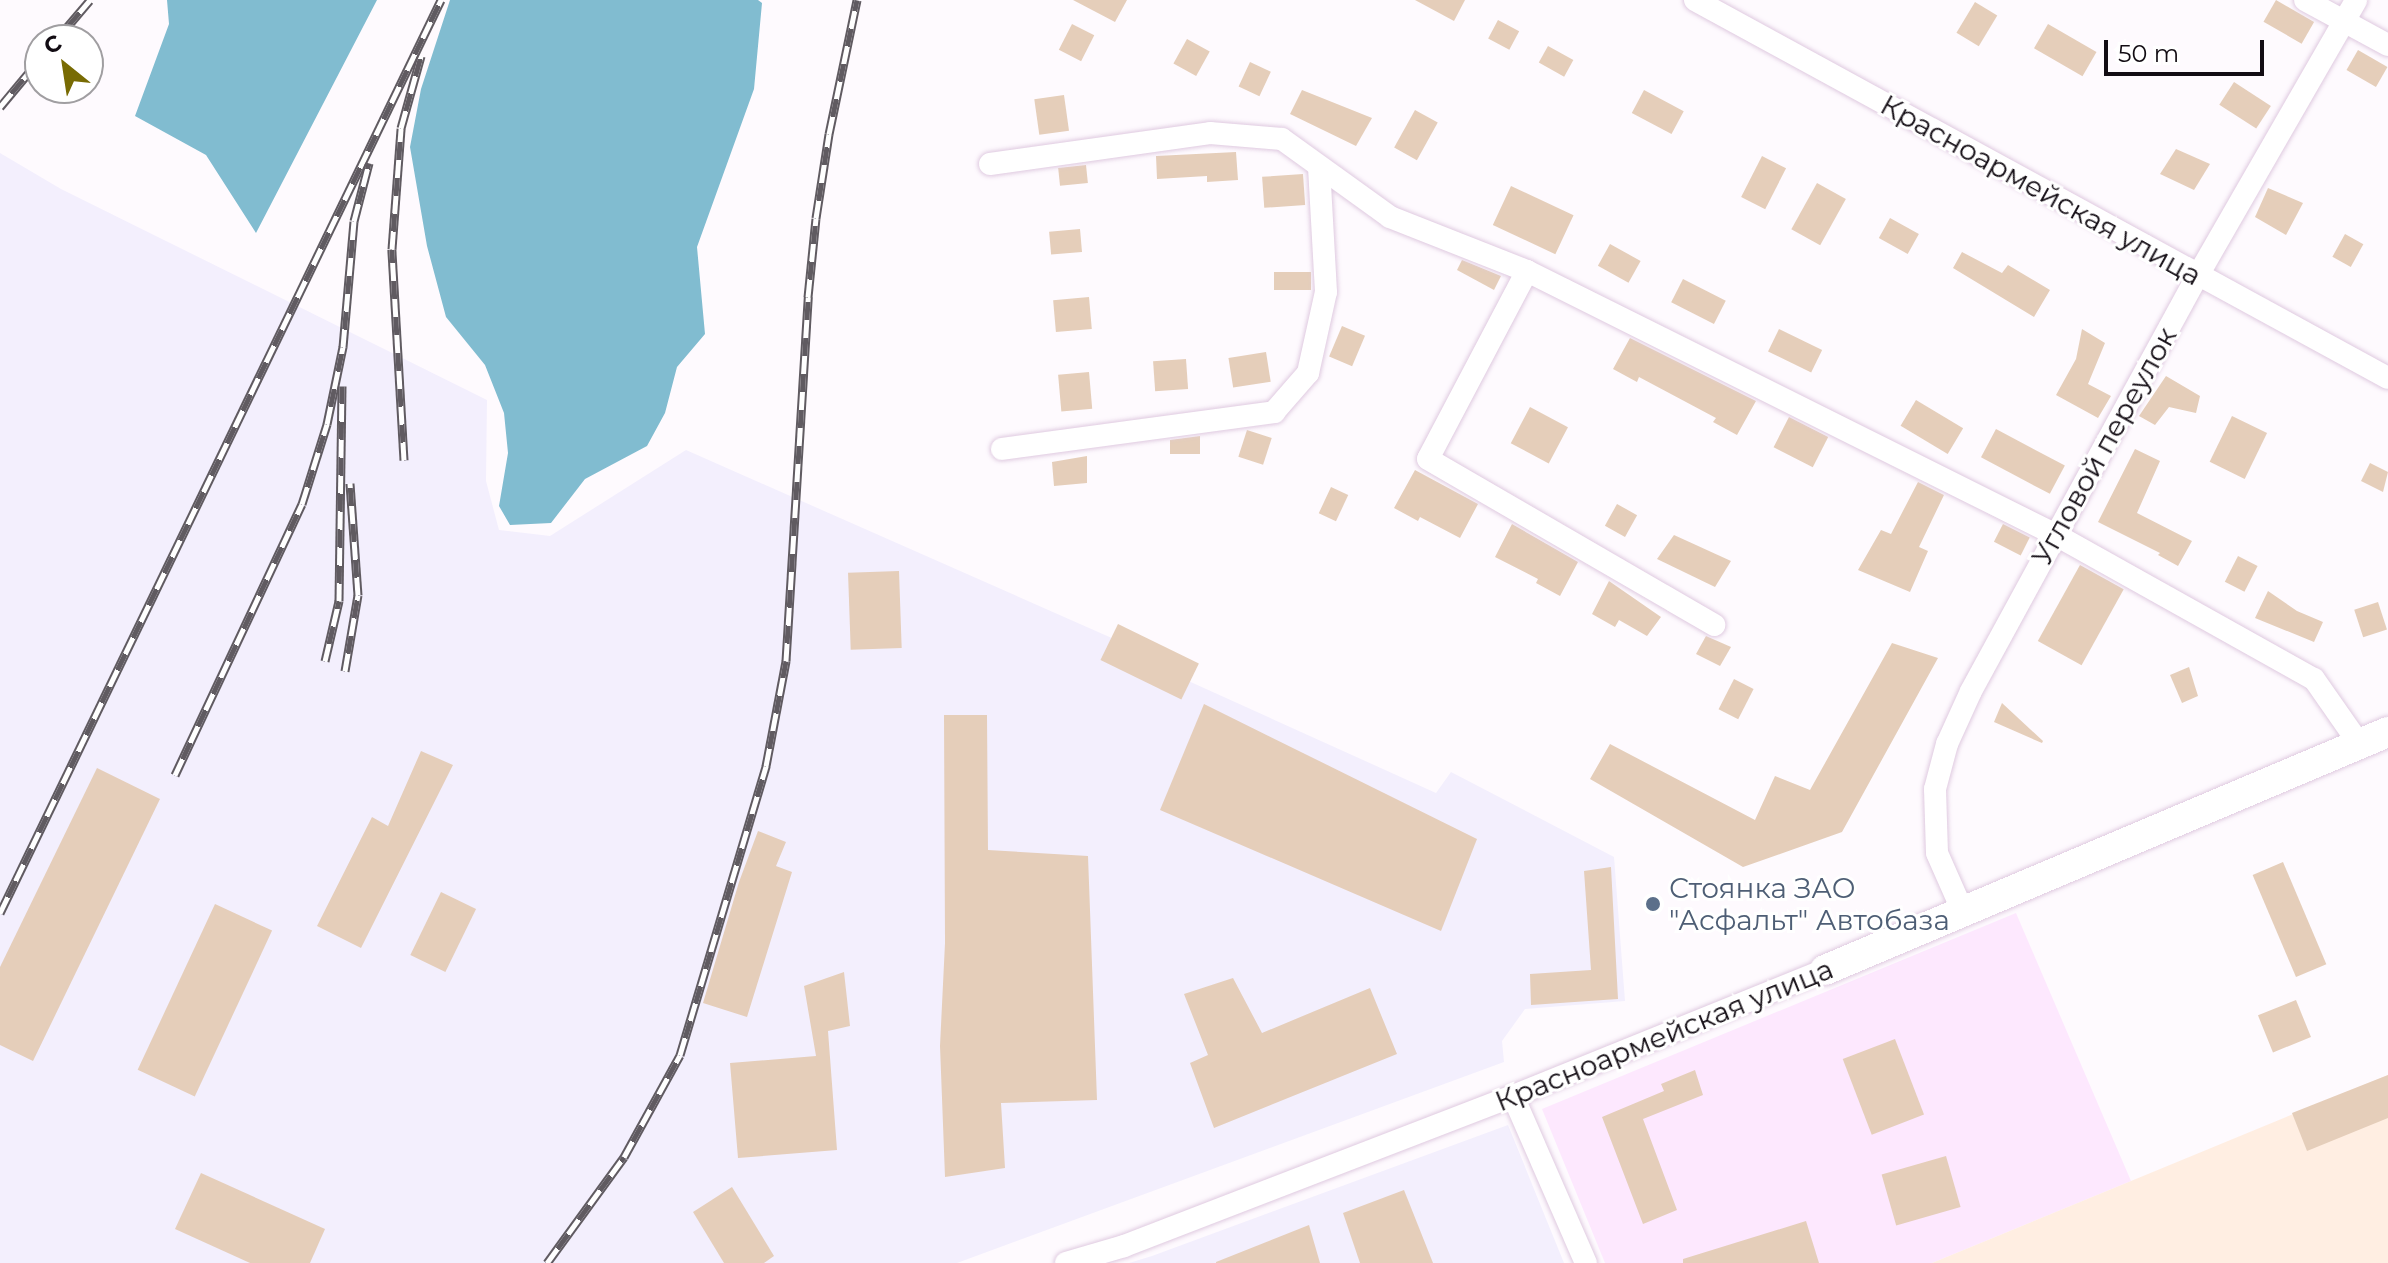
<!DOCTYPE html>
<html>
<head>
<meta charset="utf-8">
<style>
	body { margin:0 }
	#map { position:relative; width:2388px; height:1263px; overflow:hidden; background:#fefafe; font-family:Montserrat,sans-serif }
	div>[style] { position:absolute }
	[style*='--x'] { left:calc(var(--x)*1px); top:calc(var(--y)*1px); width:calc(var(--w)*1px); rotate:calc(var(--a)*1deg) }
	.built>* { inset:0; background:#fde8fe }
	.industrial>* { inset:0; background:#f3effd }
	.medical>* { inset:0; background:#ffeee2 }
	.water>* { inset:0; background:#81bcd0 }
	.building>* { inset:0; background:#e5ceba; transform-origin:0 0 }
	.roads { filter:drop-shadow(0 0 2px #dfcae0) drop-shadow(0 0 2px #dfcae0) }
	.street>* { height:22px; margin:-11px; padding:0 11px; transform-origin:11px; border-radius:11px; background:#fff }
	.secondary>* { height:30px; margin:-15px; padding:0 15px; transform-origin:15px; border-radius:15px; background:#fff }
	.rail>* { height:9px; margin-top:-4.5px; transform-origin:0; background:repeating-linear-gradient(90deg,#fff 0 18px,#605b61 0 36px); box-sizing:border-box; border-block:2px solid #605b61 }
	.dots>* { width:22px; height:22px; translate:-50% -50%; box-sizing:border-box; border:4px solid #fff; border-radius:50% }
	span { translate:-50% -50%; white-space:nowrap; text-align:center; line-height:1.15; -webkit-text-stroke:6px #fff; paint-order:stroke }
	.street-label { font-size:28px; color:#120c13 }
	.service-label { font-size:28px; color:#4e5e75 }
	.left { translate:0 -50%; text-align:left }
	.north { position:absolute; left:24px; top:24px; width:80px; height:80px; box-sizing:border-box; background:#fff; border:2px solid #a09ea1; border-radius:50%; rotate:330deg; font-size:22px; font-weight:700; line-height:32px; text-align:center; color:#120c13 }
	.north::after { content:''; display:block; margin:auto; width:28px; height:36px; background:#786b03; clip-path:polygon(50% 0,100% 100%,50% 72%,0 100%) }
	.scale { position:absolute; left:2104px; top:40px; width:160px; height:36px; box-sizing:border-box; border:4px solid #120c13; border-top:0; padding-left:10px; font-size:24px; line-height:28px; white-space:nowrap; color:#120c13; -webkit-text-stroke:6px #fff; paint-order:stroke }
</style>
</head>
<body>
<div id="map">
	<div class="built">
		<i style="clip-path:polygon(2016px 913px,2131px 1181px,1932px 1263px,1605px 1263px,1542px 1109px)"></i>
	</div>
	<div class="industrial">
		<i style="clip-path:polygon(0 153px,61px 189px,487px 400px,486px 481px,499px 530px,550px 536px,686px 450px,1182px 669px,1184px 679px,1436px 793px,1451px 772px,1614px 857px,1625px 1001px,1525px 1009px,1502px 1041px,1504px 1062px,957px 1263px,0 1263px)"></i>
		<i style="clip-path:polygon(1508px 1125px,1564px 1263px,1129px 1263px,1152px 1256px)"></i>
	</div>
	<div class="medical">
		<i style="clip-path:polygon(2388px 1075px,2388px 1263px,1932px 1263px,2131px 1181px)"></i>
	</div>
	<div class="water">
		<i style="clip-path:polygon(167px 0,377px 0,256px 233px,206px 155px,135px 116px,169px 24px)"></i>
		<i style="clip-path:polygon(450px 0,758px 0,762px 3px,754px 89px,697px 247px,705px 334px,677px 367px,665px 413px,647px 446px,585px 479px,551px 523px,510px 525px,499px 506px,508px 453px,504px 413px,485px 365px,446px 317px,427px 246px,410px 147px,421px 89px)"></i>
	</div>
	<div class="building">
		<i style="clip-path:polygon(1073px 0,1127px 0,1115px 22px)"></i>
		<i style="clip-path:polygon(1415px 0,1465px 0,1454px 21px)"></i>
		<i style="left:2276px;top:0;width:44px;height:25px;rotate:30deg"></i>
		<i style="left:1975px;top:2px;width:26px;height:36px;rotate:31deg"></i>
		<i style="left:1498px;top:20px;width:24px;height:21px;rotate:28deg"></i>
		<i style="left:1072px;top:24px;width:25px;height:29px;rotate:27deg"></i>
		<i style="left:2048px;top:24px;width:56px;height:28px;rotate:30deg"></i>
		<i style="left:1187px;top:39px;width:26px;height:28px;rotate:29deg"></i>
		<i style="left:1548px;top:46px;width:29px;height:19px;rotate:29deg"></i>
		<i style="left:2358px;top:50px;width:34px;height:23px;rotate:30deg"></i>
		<i style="left:1250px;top:62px;width:23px;height:27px;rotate:25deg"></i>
		<i style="left:2234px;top:82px;width:44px;height:27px;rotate:33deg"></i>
		<i style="clip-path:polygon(1302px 90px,1372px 118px,1356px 146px,1290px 114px)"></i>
		<i style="left:1644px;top:90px;width:45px;height:26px;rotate:28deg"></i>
		<i style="left:1064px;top:95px;width:36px;height:30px;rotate:82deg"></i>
		<i style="left:1415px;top:110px;width:26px;height:43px;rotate:29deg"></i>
		<i style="clip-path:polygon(2176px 149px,2210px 164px,2194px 190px,2160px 174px)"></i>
		<i style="clip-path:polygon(1236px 152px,1238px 180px,1207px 182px,1207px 176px,1157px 179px,1156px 156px)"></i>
		<i style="left:1762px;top:156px;width:27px;height:46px;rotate:27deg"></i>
		<i style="left:1086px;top:165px;width:18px;height:28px;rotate:84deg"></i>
		<i style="left:1303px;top:174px;width:31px;height:41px;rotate:86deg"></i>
		<i style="left:1817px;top:183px;width:33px;height:53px;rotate:29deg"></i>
		<i style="left:1511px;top:186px;width:69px;height:43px;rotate:25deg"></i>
		<i style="clip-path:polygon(2268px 188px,2303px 203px,2286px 235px,2255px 217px)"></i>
		<i style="left:1890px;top:218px;width:33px;height:23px;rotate:29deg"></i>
		<i style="left:1080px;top:229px;width:23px;height:31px;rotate:85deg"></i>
		<i style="left:2345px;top:234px;width:21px;height:26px;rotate:29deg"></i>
		<i style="left:1610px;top:244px;width:35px;height:25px;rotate:29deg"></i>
		<i style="clip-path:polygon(1962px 252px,2002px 273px,2008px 265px,2050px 290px,2034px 317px,1953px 268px)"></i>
		<i style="clip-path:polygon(1462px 260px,1501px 276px,1494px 290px,1457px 270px)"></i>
		<i style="left:1274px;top:272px;width:37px;height:18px"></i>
		<i style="left:1683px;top:279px;width:48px;height:26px;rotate:27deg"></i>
		<i style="left:1089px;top:297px;width:32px;height:36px;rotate:85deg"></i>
		<i style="left:1342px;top:326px;width:25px;height:33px;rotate:23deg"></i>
		<i style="left:1779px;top:329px;width:48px;height:25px;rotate:26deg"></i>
		<i style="clip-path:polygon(2082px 329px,2105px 343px,2088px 384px,2111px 396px,2098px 418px,2056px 395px,2076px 359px)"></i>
		<i style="clip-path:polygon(1630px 338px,1756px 401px,1737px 435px,1713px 422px,1716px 418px,1639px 377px,1637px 382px,1613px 369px)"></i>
		<i style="left:1266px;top:352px;width:30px;height:38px;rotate:81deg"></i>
		<i style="left:1186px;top:359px;width:30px;height:33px;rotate:86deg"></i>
		<i style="left:1089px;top:372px;width:37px;height:31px;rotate:85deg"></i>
		<i style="clip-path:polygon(2166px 376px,2200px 396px,2196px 413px,2169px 407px,2155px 425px,2139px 416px)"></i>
		<i style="left:1916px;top:400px;width:55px;height:30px;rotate:31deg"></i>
		<i style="left:1530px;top:407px;width:43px;height:41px;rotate:28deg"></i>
		<i style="left:2232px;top:416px;width:39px;height:51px;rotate:26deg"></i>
		<i style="left:1789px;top:417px;width:44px;height:34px;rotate:27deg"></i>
		<i style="left:1996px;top:429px;width:78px;height:32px;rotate:28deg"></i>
		<i style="left:1247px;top:430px;width:26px;height:28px;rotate:18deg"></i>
		<i style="clip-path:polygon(1200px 436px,1200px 454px,1170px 454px,1170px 440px)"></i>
		<i style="clip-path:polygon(2135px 449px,2160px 461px,2137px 513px,2192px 541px,2178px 566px,2158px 555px,2160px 553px,2098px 522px)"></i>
		<i style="clip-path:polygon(1087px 456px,1087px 483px,1054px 486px,1052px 462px)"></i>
		<i style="clip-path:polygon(2370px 463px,2388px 472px,2383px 492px,2361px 481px)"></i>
		<i style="clip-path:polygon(1415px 470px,1478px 504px,1460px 538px,1420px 517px,1418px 521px,1394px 508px)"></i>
		<i style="clip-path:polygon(1918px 482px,1944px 495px,1919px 547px,1928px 551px,1910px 592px,1858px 570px,1881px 530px,1891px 534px)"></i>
		<i style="left:1331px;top:487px;width:19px;height:29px;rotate:25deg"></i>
		<i style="left:1617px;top:504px;width:23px;height:25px;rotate:29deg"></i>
		<i style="clip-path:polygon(1512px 524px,1578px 562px,1560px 596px,1536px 583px,1538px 579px,1495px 557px)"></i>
		<i style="left:2003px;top:524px;width:30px;height:20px;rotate:27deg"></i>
		<i style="clip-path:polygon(1674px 535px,1731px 561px,1715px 587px,1657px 559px)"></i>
		<i style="left:2238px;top:556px;width:22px;height:29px;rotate:27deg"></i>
		<i style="left:2080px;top:565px;width:50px;height:87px;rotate:29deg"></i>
		<i style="left:899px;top:571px;width:77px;height:51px;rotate:88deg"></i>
		<i style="clip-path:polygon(1609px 581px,1661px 617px,1647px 636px,1619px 620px,1615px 627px,1592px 614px)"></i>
		<i style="clip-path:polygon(2268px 591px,2297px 611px,2323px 622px,2314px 642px,2255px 618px)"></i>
		<i style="left:2378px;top:602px;width:29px;height:25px;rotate:72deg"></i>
		<i style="left:1118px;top:624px;width:90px;height:40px;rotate:26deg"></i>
		<i style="clip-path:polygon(1706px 636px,1731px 647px,1720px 666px,1696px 654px)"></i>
		<i style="clip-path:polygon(1892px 643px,1938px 658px,1842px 832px,1743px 867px,1590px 779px,1610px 744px,1755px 820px,1775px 776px,1810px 790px)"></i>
		<i style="clip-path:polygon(2189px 667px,2198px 696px,2182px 703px,2170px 675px)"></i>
		<i style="left:1734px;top:679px;width:22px;height:34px;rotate:27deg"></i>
		<i style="clip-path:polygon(2002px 703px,2043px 741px,2042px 743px,1994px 722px)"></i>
		<i style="clip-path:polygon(1204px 704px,1477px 839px,1441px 931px,1160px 810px)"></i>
		<i style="clip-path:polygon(944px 715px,987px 715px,988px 850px,1088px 856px,1097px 1100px,1001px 1103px,1005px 1168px,945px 1177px,940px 1046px,945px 943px)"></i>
		<i style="clip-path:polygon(421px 751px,453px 765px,361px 948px,317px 926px,372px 817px,388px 826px)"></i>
		<i style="clip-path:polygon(97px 768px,160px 799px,33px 1061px,0 1045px,0 967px)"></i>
		<i style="clip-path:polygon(758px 831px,786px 842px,776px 866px,792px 872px,747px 1017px,703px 1003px,739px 882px)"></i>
		<i style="left:2283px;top:862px;width:111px;height:33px;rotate:67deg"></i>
		<i style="clip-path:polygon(1611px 867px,1618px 999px,1531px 1005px,1530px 974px,1591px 970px,1584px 871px)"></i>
		<i style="left:441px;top:892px;width:39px;height:70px;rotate:26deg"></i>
		<i style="left:215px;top:904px;width:63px;height:183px;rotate:25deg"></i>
		<i style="clip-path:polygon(844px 972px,850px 1026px,828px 1031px,837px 1150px,738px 1158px,730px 1063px,816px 1056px,804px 986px)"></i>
		<i style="clip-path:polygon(1233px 978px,1262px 1033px,1370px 988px,1397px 1054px,1214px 1128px,1190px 1063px,1208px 1055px,1184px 994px)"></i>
		<i style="left:2296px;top:1000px;width:40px;height:41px;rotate:68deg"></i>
		<i style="left:1895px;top:1039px;width:81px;height:56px;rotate:69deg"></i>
		<i style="clip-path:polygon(1695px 1070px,1703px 1095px,1643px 1119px,1677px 1210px,1643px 1224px,1602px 1117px,1664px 1091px,1661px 1084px)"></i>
		<i style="clip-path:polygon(2388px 1075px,2388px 1118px,2307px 1151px,2292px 1113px)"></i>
		<i style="left:1946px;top:1156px;width:53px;height:67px;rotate:74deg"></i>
		<i style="clip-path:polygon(201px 1173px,325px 1229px,310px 1263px,250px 1263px,175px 1229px)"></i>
		<i style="clip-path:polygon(732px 1187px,774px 1256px,764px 1263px,724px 1263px,693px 1212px)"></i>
		<i style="clip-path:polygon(1404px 1190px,1433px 1263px,1360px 1263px,1343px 1213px)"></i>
		<i style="clip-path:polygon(1806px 1221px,1819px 1263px,1683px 1263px,1683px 1259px)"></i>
		<i style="clip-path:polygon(1309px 1225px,1320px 1263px,1216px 1263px,1216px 1262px)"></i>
	</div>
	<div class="roads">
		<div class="street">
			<i style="--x:1695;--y:0;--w:789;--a:28.61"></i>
			<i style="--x:2305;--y:0;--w:94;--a:28.5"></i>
			<i style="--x:990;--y:164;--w:222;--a:-8"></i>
			<i style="--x:1210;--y:133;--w:72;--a:4.8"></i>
			<i style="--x:1282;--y:139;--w:133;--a:35.8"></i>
			<i style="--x:1390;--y:217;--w:147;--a:21.5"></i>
			<i style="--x:1527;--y:271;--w:591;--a:26.52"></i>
			<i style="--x:2056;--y:535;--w:295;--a:29.2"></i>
			<i style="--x:2314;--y:679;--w:80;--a:55.1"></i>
			<i style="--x:1527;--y:271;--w:212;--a:117.8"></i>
			<i style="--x:1428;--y:459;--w:331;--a:30.1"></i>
			<i style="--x:1002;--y:449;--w:275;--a:-7.7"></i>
			<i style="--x:1274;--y:412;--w:52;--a:-48.9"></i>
			<i style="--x:1308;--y:373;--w:83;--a:-77.5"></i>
			<i style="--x:1326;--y:292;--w:126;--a:-93.2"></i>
			<i style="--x:1963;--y:912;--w:64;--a:-113.8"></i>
			<i style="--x:1937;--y:853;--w:64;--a:-91.8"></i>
			<i style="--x:1935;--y:789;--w:47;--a:-75.1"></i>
			<i style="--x:1947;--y:744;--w:58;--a:-65.6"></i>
			<i style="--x:1971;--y:691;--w:472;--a:-61.4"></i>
			<i style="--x:2197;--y:277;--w:319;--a:-60.1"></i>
			<i style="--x:1513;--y:1096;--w:182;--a:66.4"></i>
			<i style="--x:1066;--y:1263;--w:60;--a:-16.3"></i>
			<i style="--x:1124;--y:1246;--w:417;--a:-21.1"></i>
			<i style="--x:1513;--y:1096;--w:336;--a:-22"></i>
		</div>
		<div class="secondary">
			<i style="--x:1825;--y:970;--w:611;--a:-22.92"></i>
		</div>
	</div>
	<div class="rail">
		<i style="--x:56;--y:40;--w:52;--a:-49.6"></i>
		<i style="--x:0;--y:107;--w:62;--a:-50.2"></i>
		<i style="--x:404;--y:460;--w:211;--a:-93.3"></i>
		<i style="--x:392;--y:249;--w:121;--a:-85.7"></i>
		<i style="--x:401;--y:128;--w:75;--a:-74.5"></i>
		<i style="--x:325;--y:661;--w:62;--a:-76.9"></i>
		<i style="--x:339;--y:601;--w:215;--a:-89.2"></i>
		<i style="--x:345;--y:671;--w:77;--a:-80.3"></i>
		<i style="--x:358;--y:595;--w:112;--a:-94.1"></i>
		<i style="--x:175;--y:775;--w:299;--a:-64.9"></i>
		<i style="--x:302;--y:504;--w:84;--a:-72.6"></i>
		<i style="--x:327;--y:424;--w:79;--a:-78.3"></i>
		<i style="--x:343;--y:347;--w:126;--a:-85"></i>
		<i style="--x:354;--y:221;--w:60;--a:-75.5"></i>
		<i style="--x:0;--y:913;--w:1014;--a:-64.22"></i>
		<i style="--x:547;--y:1263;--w:131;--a:-54"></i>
		<i style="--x:624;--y:1157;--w:116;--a:-61.2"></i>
		<i style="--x:680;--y:1055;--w:302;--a:-73.4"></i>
		<i style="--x:766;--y:766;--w:107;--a:-79.2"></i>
		<i style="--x:786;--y:661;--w:365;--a:-86.5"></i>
		<i style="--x:808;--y:297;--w:79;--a:-84.2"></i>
		<i style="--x:816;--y:218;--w:85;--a:-81.2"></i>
		<i style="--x:829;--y:134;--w:137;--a:-78.2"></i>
	</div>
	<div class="dots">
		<i style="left:1653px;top:904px;background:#5c6f8a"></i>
	</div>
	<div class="street-label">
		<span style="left:2041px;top:190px;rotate:29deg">Красноармейская улица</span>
		<span style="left:2104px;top:446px;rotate:-61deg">Угловой переулок</span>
		<span style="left:1664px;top:1035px;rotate:-22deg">Красноармейская улица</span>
	</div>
	<div class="service-label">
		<span class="left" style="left:1669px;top:904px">Стоянка ЗАО<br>"Асфальт" Автобаза</span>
	</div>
	<div class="north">С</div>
	<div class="scale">50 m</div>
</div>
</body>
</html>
